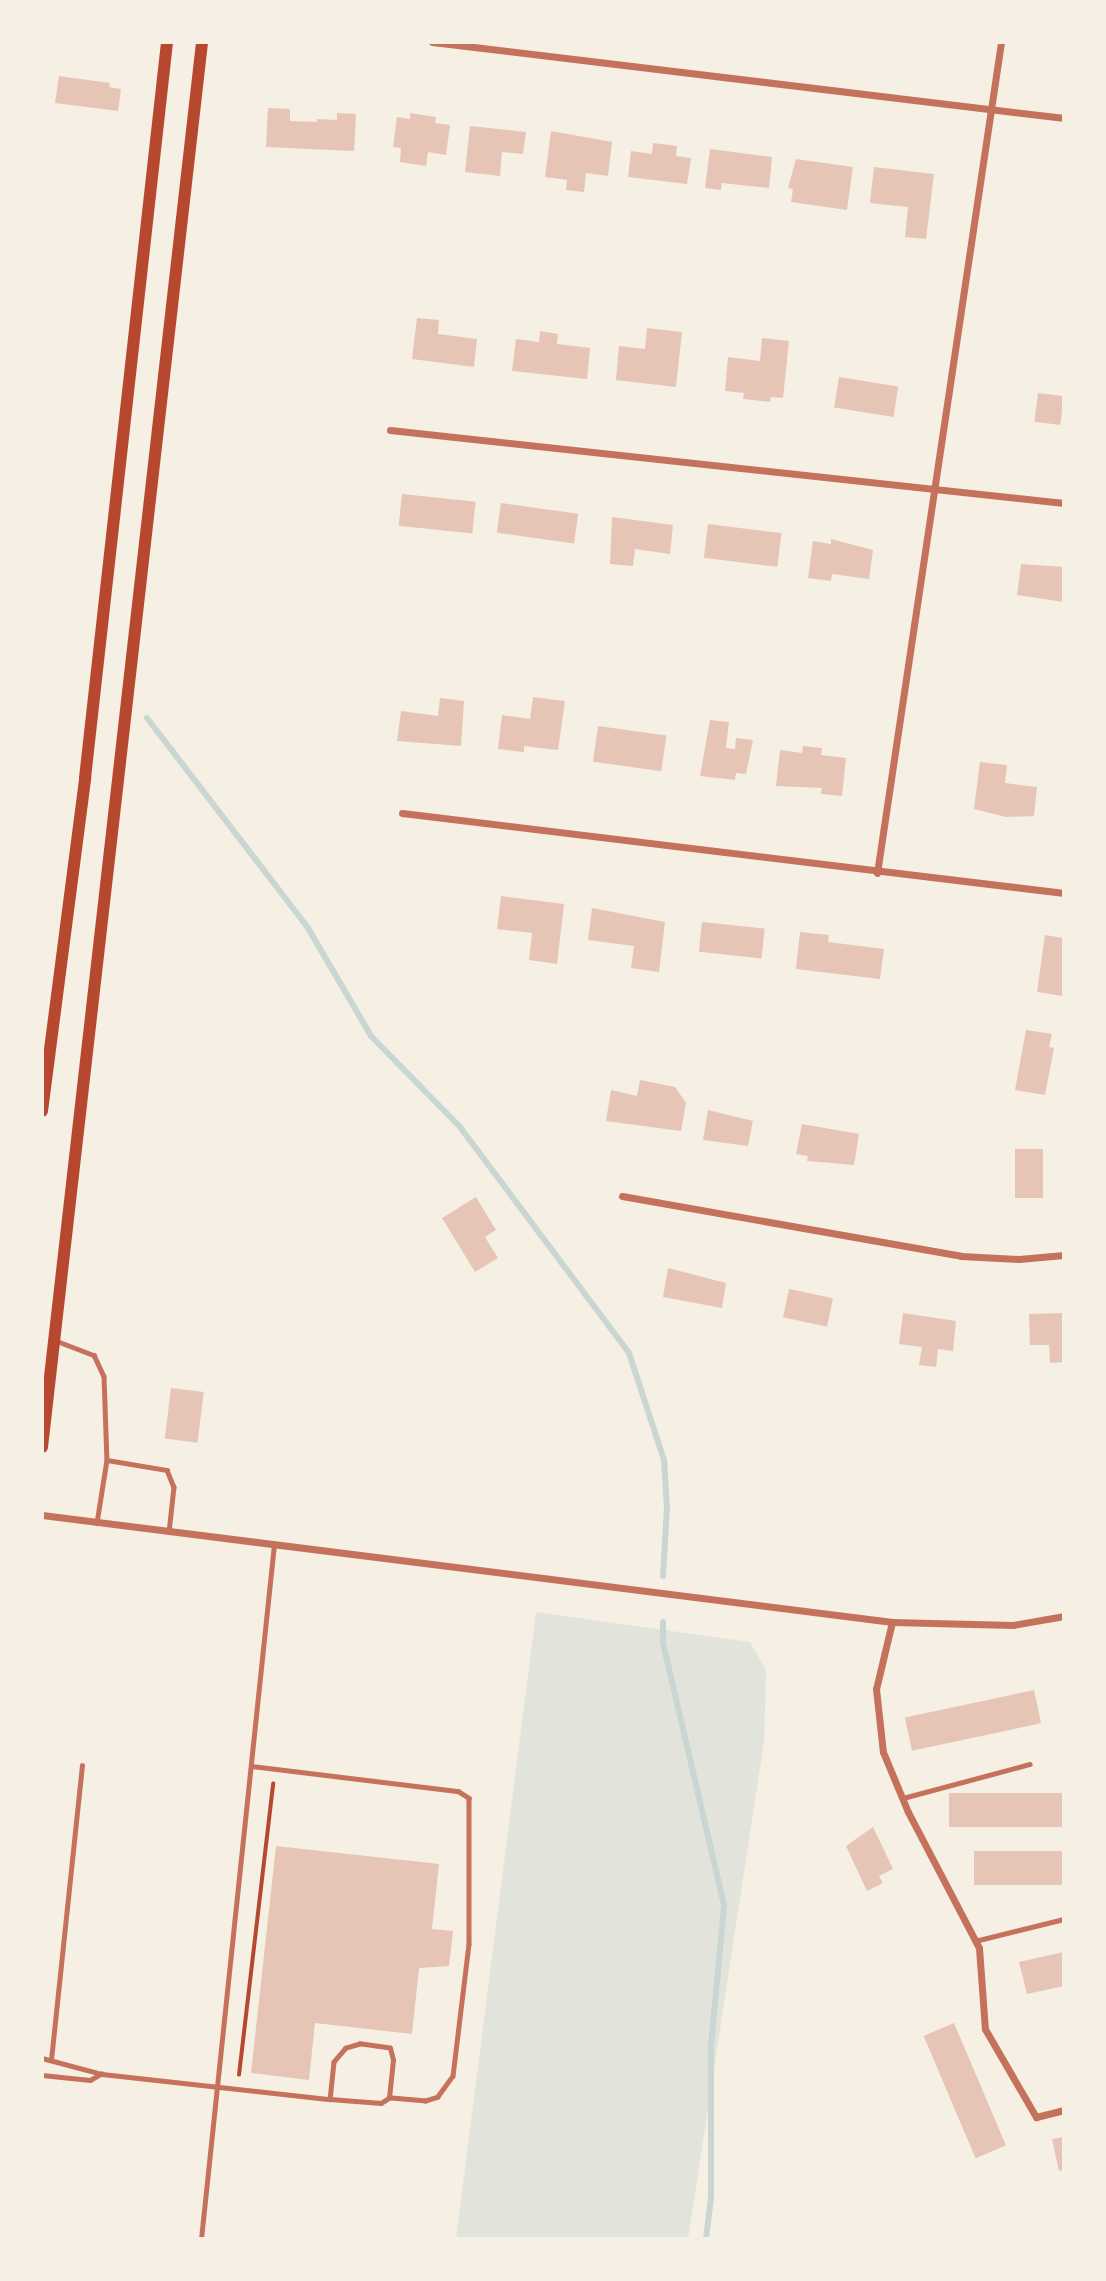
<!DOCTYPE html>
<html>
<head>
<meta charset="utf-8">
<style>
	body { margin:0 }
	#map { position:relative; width:1106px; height:2281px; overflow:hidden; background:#f6efe4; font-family:Raleway,sans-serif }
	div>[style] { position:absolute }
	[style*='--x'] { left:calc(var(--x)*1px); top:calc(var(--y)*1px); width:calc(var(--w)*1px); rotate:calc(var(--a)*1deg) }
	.green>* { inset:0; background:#e2e4dc }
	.stream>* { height:6px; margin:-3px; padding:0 3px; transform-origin:3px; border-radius:3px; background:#c9d6d2 }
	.building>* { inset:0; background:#e6c5b7; transform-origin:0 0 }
	.path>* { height:3.5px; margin:-1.75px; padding:0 1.75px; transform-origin:1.75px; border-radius:1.75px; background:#b5482f }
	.service>* { height:4.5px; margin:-2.25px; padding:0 2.25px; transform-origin:2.25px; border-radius:2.25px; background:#c5725c }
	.minor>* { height:7px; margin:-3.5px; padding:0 3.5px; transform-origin:3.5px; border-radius:3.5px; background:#c5725c }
	.secondary>* { height:12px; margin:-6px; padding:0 6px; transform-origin:6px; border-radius:6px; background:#b5482f }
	span { translate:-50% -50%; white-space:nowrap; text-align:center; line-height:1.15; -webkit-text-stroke:5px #f6efe4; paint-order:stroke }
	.frame { position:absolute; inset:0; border:44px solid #f6efe4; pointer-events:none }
</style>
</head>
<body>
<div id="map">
	<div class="green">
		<i style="clip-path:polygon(536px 1612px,750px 1642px,766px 1670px,764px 1742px,688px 2239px,456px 2239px)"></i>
	</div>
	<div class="stream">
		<i style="--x:147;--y:718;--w:265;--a:52.5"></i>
		<i style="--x:308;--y:928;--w:125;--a:59.7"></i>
		<i style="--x:371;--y:1036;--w:127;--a:45.6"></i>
		<i style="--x:460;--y:1127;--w:282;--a:53.2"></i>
		<i style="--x:629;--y:1353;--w:113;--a:71.9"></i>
		<i style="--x:664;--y:1460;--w:48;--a:86.4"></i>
		<i style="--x:667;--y:1508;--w:68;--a:93.4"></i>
		<i style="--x:663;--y:1622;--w:21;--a:90"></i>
		<i style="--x:663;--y:1643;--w:270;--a:76.9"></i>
		<i style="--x:724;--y:1906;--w:140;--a:95.3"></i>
		<i style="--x:711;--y:2045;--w:153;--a:90"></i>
		<i style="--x:711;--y:2198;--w:41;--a:97"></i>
	</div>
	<div class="building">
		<i style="clip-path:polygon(59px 76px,110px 83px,109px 87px,121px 89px,118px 111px,55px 103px)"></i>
		<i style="clip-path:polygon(268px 108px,290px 109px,290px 121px,317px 122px,317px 119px,337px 120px,337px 113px,356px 114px,354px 151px,266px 147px)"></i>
		<i style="clip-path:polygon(410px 113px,436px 117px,435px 123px,450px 125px,446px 155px,428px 152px,426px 166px,400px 162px,401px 148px,393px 147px,397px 117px,410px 119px)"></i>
		<i style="clip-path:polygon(470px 126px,526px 132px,523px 154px,502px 152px,500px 176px,465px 172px)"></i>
		<i style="clip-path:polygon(551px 131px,612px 142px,608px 176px,586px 173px,584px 192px,566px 190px,567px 180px,545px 177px)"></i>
		<i style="clip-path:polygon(653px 143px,677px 146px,676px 156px,691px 158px,687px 184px,628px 177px,631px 151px,652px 154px)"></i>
		<i style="clip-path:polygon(710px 149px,772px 157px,769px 188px,722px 183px,721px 190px,705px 188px)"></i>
		<i style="clip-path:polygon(796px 159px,853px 167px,847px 210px,791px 202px,793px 189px,788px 188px)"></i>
		<i style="clip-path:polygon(874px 167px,934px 174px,926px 239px,905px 237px,908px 207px,870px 203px)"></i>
		<i style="clip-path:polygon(417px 318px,439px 320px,438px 334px,477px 339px,474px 367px,412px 359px)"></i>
		<i style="clip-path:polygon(647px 328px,682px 332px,676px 387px,616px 380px,619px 346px,645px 349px)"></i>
		<i style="clip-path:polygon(540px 331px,558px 334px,557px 344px,590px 348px,587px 379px,512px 371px,516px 339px,539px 342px)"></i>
		<i style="clip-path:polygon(762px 338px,789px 341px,783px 398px,771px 397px,770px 402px,743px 399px,744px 393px,725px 391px,728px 357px,760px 361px)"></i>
		<i style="left:839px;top:377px;width:60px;height:31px;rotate:9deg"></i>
		<i style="left:1038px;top:393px;width:26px;height:29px;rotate:7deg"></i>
		<i style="left:402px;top:494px;width:74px;height:32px;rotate:6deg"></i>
		<i style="left:501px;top:503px;width:78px;height:30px;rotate:8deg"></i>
		<i style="clip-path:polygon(612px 517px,673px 525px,670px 554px,635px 549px,633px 566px,610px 564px)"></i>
		<i style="left:708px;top:524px;width:74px;height:34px;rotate:7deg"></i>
		<i style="clip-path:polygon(831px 539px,873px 550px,869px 579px,832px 574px,831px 581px,808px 578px,813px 541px,831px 544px)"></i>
		<i style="clip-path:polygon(1021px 564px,1064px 567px,1064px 602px,1017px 595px)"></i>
		<i style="clip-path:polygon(533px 697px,565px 701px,558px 750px,524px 746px,524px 752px,498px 749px,502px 715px,530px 719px)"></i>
		<i style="clip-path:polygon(440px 698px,464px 701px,461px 746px,397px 741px,401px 711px,438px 716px)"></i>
		<i style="clip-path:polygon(710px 720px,729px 722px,726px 748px,735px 749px,736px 738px,753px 740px,746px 774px,736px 773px,735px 780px,700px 776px)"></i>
		<i style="left:598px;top:726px;width:69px;height:36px;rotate:8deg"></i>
		<i style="clip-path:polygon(803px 746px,822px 748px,821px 755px,846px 758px,842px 796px,821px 794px,822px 788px,776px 786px,780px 750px,802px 753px)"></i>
		<i style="clip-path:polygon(980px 762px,1007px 765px,1005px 783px,1037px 787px,1034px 816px,1006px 817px,974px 809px)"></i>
		<i style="clip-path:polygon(501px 896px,564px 904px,557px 964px,529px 960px,532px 933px,497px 929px)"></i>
		<i style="clip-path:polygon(592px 908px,665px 922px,659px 972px,631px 968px,634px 946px,588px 940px)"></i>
		<i style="left:702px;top:922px;width:63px;height:30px;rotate:6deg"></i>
		<i style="clip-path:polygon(800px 932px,829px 935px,828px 942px,884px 949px,880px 979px,796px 969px)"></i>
		<i style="clip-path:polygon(1045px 935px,1064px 938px,1063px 996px,1037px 992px)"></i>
		<i style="clip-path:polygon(1026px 1030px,1052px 1034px,1049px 1047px,1054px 1048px,1045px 1095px,1015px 1090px)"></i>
		<i style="clip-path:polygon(640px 1080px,675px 1087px,686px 1103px,681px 1131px,606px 1121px,611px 1090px,637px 1096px)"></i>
		<i style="clip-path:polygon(708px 1110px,753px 1121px,748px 1146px,703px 1140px)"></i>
		<i style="clip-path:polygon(802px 1124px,859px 1134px,854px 1165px,807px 1161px,808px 1156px,796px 1154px)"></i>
		<i style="left:1043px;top:1149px;width:49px;height:28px;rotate:90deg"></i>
		<i style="clip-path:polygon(476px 1197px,496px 1230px,485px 1237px,498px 1258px,475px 1272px,442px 1218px)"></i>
		<i style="clip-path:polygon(668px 1268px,726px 1283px,722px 1308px,663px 1297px)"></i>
		<i style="left:789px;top:1289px;width:45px;height:29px;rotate:12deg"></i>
		<i style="clip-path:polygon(903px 1313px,956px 1321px,953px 1351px,938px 1349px,936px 1367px,919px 1365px,922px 1347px,899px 1344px)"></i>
		<i style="clip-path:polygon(1064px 1313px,1064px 1362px,1050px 1363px,1049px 1345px,1030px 1345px,1029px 1314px)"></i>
		<i style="left:171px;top:1388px;width:33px;height:51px;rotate:7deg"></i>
		<i style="left:1034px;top:1690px;width:34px;height:132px;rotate:78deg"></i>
		<i style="left:1064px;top:1793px;width:34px;height:115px;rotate:90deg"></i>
		<i style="clip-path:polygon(873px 1827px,893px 1869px,879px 1876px,883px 1883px,867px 1891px,846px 1846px)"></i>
		<i style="clip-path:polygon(276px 1846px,439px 1864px,432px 1929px,453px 1931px,449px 1966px,419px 1968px,412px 2034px,315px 2023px,309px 2080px,251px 2073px)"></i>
		<i style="left:1064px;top:1851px;width:34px;height:90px;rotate:90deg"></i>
		<i style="clip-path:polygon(1064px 1952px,1064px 1986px,1027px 1994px,1019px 1962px)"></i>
		<i style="left:954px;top:2023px;width:133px;height:33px;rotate:67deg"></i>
		<i style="clip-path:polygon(1064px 2137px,1064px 2170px,1059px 2171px,1052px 2139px)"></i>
	</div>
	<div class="path">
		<i style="--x:239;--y:2075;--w:293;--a:-83.3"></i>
	</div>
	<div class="service">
		<i style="--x:57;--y:1341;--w:40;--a:21"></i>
		<i style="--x:94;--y:1355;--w:23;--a:65"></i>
		<i style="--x:104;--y:1376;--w:84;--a:88"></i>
		<i style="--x:107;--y:1460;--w:64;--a:99"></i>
		<i style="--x:107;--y:1460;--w:61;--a:9.5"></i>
		<i style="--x:167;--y:1470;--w:18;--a:68"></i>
		<i style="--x:174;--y:1487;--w:45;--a:96.3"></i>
		<i style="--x:251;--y:1766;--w:209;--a:6.9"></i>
		<i style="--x:458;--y:1791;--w:13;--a:32"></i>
		<i style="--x:469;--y:1798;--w:146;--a:90"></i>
		<i style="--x:469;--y:1944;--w:133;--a:96.9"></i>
		<i style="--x:453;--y:2076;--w:26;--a:126"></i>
		<i style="--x:438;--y:2097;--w:13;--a:162"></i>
		<i style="--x:426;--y:2101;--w:37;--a:-175"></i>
		<i style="--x:903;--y:1798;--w:131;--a:-15"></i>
		<i style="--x:975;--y:1941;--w:92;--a:-13.9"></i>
		<i style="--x:42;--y:2058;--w:62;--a:14.9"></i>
		<i style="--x:102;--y:2074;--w:229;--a:6.3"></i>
		<i style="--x:330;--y:2099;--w:51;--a:4.5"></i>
		<i style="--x:381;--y:2103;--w:9;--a:-32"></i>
		<i style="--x:389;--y:2098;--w:38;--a:-84"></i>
		<i style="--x:393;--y:2060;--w:12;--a:-104"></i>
		<i style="--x:390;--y:2048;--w:30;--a:-172"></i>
		<i style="--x:360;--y:2044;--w:15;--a:164"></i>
		<i style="--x:346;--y:2048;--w:18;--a:131"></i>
		<i style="--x:334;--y:2062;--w:37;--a:96"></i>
		<i style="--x:51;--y:2060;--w:296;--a:-84"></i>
		<i style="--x:42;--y:2075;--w:48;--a:5.9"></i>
		<i style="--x:90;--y:2080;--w:13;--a:-29"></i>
		<i style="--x:201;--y:2239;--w:699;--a:-84"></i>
	</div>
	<div class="minor">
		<i style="--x:432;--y:42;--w:637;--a:6.86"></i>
		<i style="--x:390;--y:430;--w:678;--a:6.18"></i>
		<i style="--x:402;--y:813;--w:667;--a:6.89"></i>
		<i style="--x:877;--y:873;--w:840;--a:-81.51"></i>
		<i style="--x:622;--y:1196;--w:344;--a:10"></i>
		<i style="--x:961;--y:1256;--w:58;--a:3"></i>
		<i style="--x:1019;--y:1259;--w:45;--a:-5.1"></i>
		<i style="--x:42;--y:1515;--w:857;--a:7.17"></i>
		<i style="--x:892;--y:1622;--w:121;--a:1.4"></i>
		<i style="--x:1013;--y:1625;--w:52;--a:-10"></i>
		<i style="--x:892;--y:1622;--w:69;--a:103.4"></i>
		<i style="--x:876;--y:1689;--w:63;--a:83.7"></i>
		<i style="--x:883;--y:1752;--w:65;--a:67.4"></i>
		<i style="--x:908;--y:1812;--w:153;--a:62.4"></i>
		<i style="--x:979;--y:1948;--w:81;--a:85.8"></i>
		<i style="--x:985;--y:2029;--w:102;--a:59.9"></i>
		<i style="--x:1036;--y:2117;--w:29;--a:-14"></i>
	</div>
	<div class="secondary">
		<i style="--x:42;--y:1111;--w:336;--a:-82.6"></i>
		<i style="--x:85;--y:778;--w:741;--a:-83.64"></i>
		<i style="--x:42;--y:1447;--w:1414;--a:-83.5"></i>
	</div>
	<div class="frame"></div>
</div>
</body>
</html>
